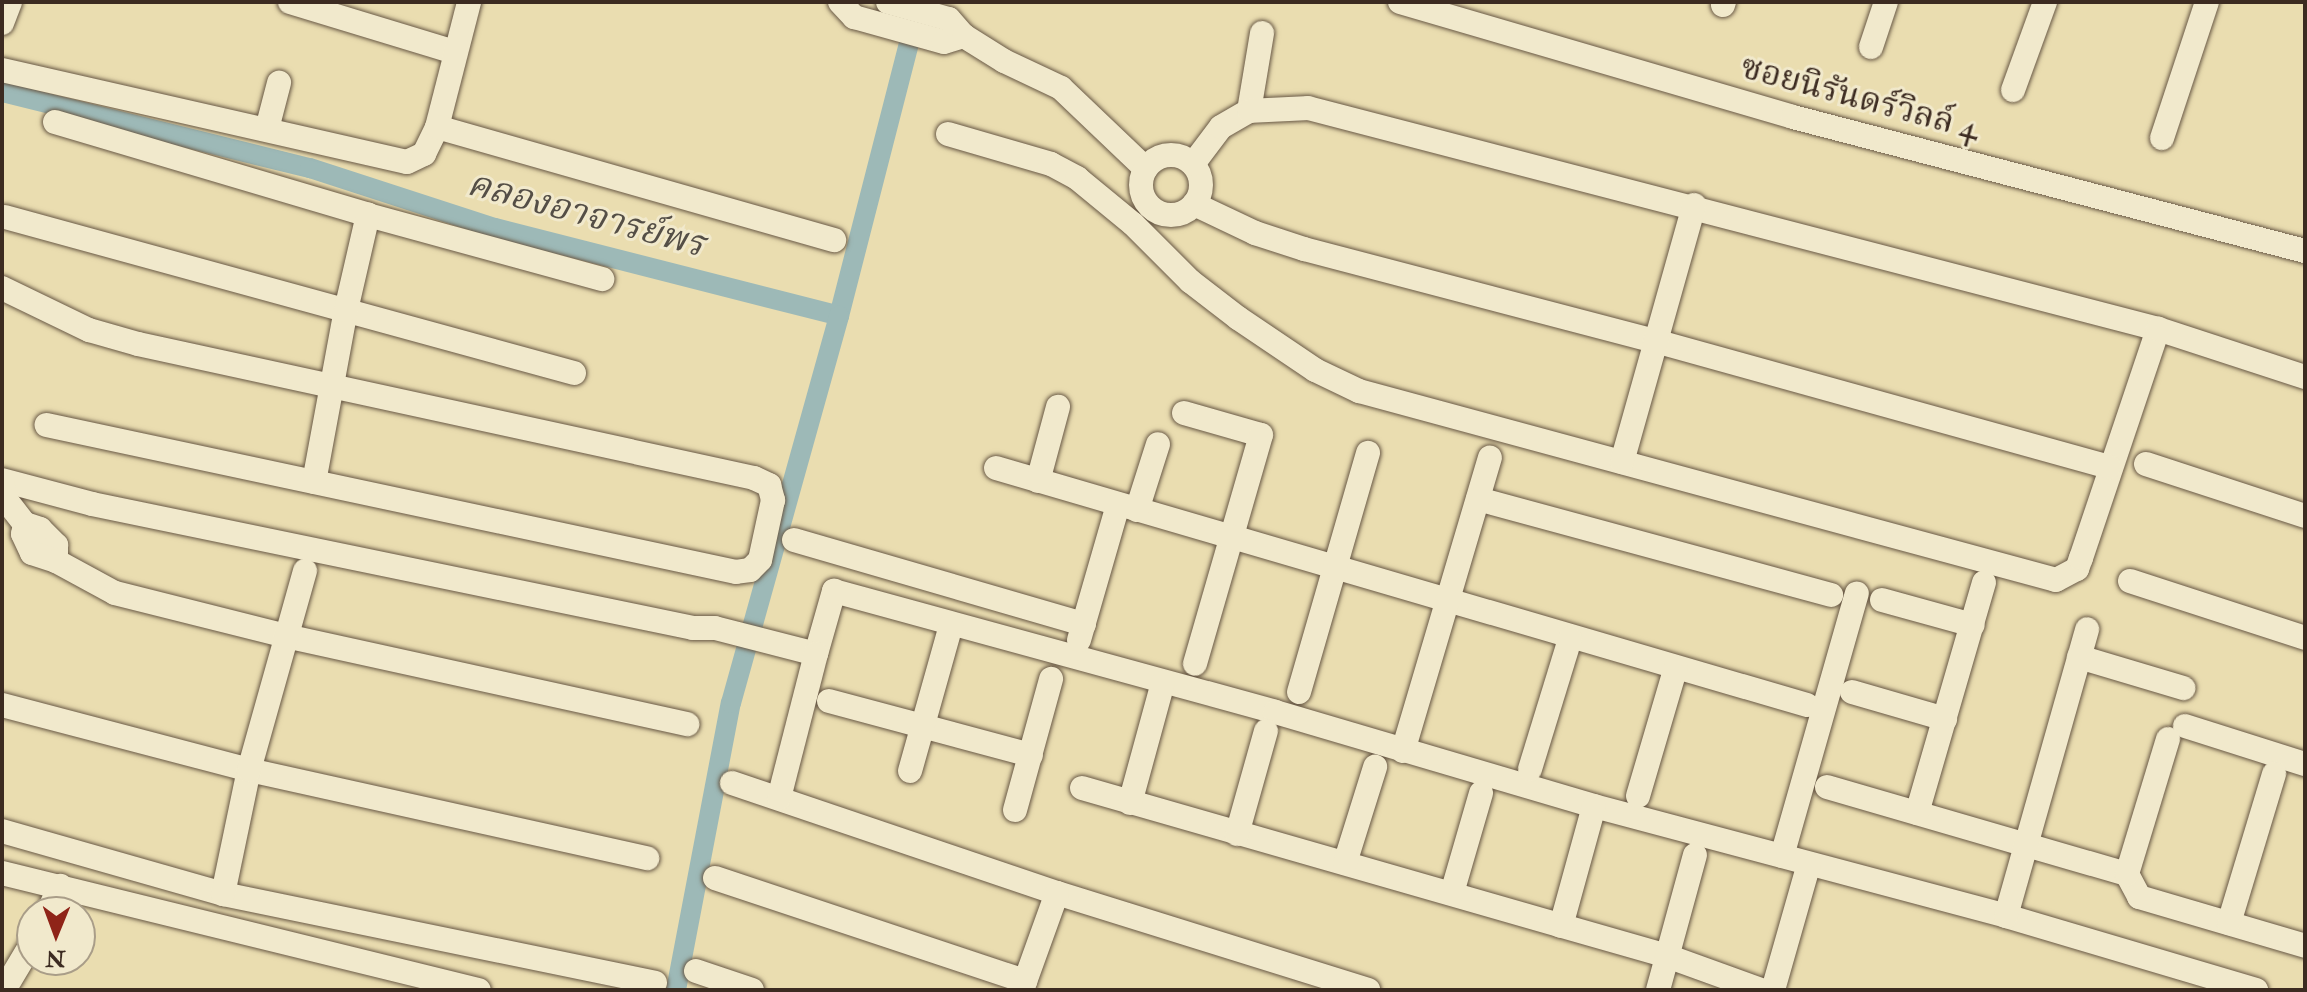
<!DOCTYPE html>
<html>
<head>
<meta charset="utf-8">
<style>
	body { margin:0 }
	#map { position:relative; width:2307px; height:992px; overflow:hidden; background:#eaddb0; font-family:"IM FELL Double Pica","Noto Serif Thai",serif }
	div>[style] { position:absolute }
	[style*='--x'] { left:calc(var(--x)*1px); top:calc(var(--y)*1px); width:calc(var(--w)*1px); rotate:calc(var(--a)*1deg) }
	.canal>* { height:20px; margin:-10px; padding:0 10px; transform-origin:10px; border-radius:10px; background:#9db9b7 }
	.roads { filter:drop-shadow(0 0 2px #685845) drop-shadow(0 0 2px #685845) }
	.minor>* { height:24px; margin:-12px; padding:0 12px; transform-origin:12px; border-radius:12px; background:#f1e9cc }
	.minor>.ring { margin:-12px; padding:0; box-sizing:content-box; background:none; border:24px solid #f1e9cc; border-radius:50% }
	span { translate:-50% -50%; white-space:nowrap; text-align:center; line-height:1.15; -webkit-text-stroke:6px #f1e9cc; paint-order:stroke }
	.street-label { font-size:34px; color:#3c2b21 }
	.water-label { font-size:36px; color:#544e46; font-style:italic }
	.frame { position:absolute; inset:0; border:4px solid #3c2b21; pointer-events:none }
	.north { position:absolute; left:16px; top:896px; width:80px; height:80px; box-sizing:border-box; background:#f1e9cc; border:2px solid #a99d88; border-radius:50%; rotate:181deg; font-size:22px; font-weight:700; line-height:32px; text-align:center; color:#3c2b21 }
	.north::after { content:''; display:block; margin:auto; width:28px; height:36px; background:#8f2418; clip-path:polygon(50% 0,100% 100%,50% 72%,0 100%) }
</style>
</head>
<body>
<div id="map">
	<div class="canal">
		<i style="--x:2;--y:92;--w:317;--a:13.9"></i>
		<i style="--x:310;--y:168;--w:194;--a:18"></i>
		<i style="--x:495;--y:228;--w:355;--a:14.3"></i>
		<i style="--x:839;--y:316;--w:305;--a:-75.6"></i>
		<i style="--x:676;--y:990;--w:292;--a:-79.2"></i>
		<i style="--x:731;--y:703;--w:402;--a:-74.4"></i>
	</div>
	<div class="roads">
		<div class="minor">
			<i style="--x:290;--y:2;--w:172;--a:16.9"></i>
			<i style="--x:840;--y:2;--w:21;--a:47"></i>
			<i style="--x:854;--y:17;--w:93;--a:15.5"></i>
			<i style="--x:944;--y:42;--w:21;--a:-17"></i>
			<i style="--x:888;--y:2;--w:63;--a:15.6"></i>
			<i style="--x:949;--y:19;--w:23;--a:49"></i>
			<i style="--x:964;--y:36;--w:47;--a:32"></i>
			<i style="--x:1004;--y:61;--w:63;--a:25.3"></i>
			<i style="--x:1061;--y:88;--w:117;--a:43.6"></i>
			<i style="--x:1400;--y:2;--w:409;--a:16.3"></i>
			<i style="--x:1793;--y:117;--w:529;--a:14.67"></i>
			<i style="--x:1723;--y:5;--w:3;--a:-72"></i>
			<i style="--x:2;--y:23;--w:22;--a:-69"></i>
			<i style="--x:1871;--y:47;--w:47;--a:-71.6"></i>
			<i style="--x:2;--y:70;--w:415;--a:12.8"></i>
			<i style="--x:407;--y:162;--w:19;--a:-25"></i>
			<i style="--x:424;--y:154;--w:30;--a:-64"></i>
			<i style="--x:437;--y:127;--w:129;--a:-75.6"></i>
			<i style="--x:2013;--y:90;--w:94;--a:-70"></i>
			<i style="--x:1249;--y:111;--w:79;--a:-80.5"></i>
			<i style="--x:55;--y:122;--w:327;--a:16.5"></i>
			<i style="--x:368;--y:215;--w:243;--a:15.3"></i>
			<i style="--x:437;--y:127;--w:413;--a:15.9"></i>
			<i style="--x:267;--y:129;--w:48;--a:-75.4"></i>
			<i style="--x:948;--y:134;--w:107;--a:16.2"></i>
			<i style="--x:1051;--y:164;--w:30;--a:28"></i>
			<i style="--x:1077;--y:178;--w:72;--a:39.4"></i>
			<i style="--x:1133;--y:224;--w:81;--a:45"></i>
			<i style="--x:1190;--y:281;--w:61;--a:37.6"></i>
			<i style="--x:1238;--y:318;--w:93;--a:34"></i>
			<i style="--x:1315;--y:370;--w:49;--a:25.5"></i>
			<i style="--x:1359;--y:391;--w:722;--a:15.17"></i>
			<i style="--x:2056;--y:580;--w:24;--a:-28"></i>
			<i style="--x:2077;--y:569;--w:12;--a:-70"></i>
			<i style="--x:2081;--y:558;--w:242;--a:-71.4"></i>
			<i style="--x:2162;--y:138;--w:143;--a:-71.7"></i>
			<i class="ring" style="left:1141px;top:155px;width:36px;height:36px"></i>
			<i style="--x:1193;--y:164;--w:46;--a:-52.9"></i>
			<i style="--x:1221;--y:127;--w:32;--a:-30"></i>
			<i style="--x:1249;--y:111;--w:59;--a:-2.9"></i>
			<i style="--x:1308;--y:108;--w:878;--a:14.57"></i>
			<i style="--x:2158;--y:329;--w:155;--a:18.1"></i>
			<i style="--x:1194;--y:204;--w:68;--a:25.4"></i>
			<i style="--x:1255;--y:233;--w:52;--a:18.1"></i>
			<i style="--x:1304;--y:249;--w:363;--a:14.7"></i>
			<i style="--x:1655;--y:341;--w:471;--a:15.5"></i>
			<i style="--x:5;--y:217;--w:590;--a:15.33"></i>
			<i style="--x:2;--y:288;--w:97;--a:25.8"></i>
			<i style="--x:89;--y:330;--w:51;--a:15.9"></i>
			<i style="--x:138;--y:344;--w:630;--a:12.27"></i>
			<i style="--x:754;--y:478;--w:17;--a:25"></i>
			<i style="--x:769;--y:485;--w:16;--a:75"></i>
			<i style="--x:773;--y:500;--w:61;--a:102.2"></i>
			<i style="--x:760;--y:560;--w:14;--a:135"></i>
			<i style="--x:750;--y:570;--w:14;--a:172"></i>
			<i style="--x:736;--y:572;--w:705;--a:-167.96"></i>
			<i style="--x:1184;--y:413;--w:80;--a:15.9"></i>
			<i style="--x:1261;--y:435;--w:238;--a:106.1"></i>
			<i style="--x:1622;--y:462;--w:267;--a:-74.3"></i>
			<i style="--x:2146;--y:464;--w:167;--a:18.1"></i>
			<i style="--x:996;--y:468;--w:845;--a:16.29"></i>
			<i style="--x:2;--y:480;--w:93;--a:14.9"></i>
			<i style="--x:92;--y:504;--w:614;--a:11.66"></i>
			<i style="--x:693;--y:628;--w:22;--a:0"></i>
			<i style="--x:715;--y:628;--w:104;--a:14.4"></i>
			<i style="--x:816;--y:654;--w:66;--a:-74.1"></i>
			<i style="--x:834;--y:591;--w:457;--a:15.3"></i>
			<i style="--x:1275;--y:712;--w:333;--a:16.4"></i>
			<i style="--x:1594;--y:806;--w:426;--a:14.9"></i>
			<i style="--x:2006;--y:916;--w:261;--a:16.5"></i>
			<i style="--x:1038;--y:481;--w:77;--a:-74.9"></i>
			<i style="--x:2;--y:482;--w:18;--a:77"></i>
			<i style="--x:6;--y:500;--w:31;--a:52"></i>
			<i style="--x:25;--y:524;--w:16;--a:18"></i>
			<i style="--x:40;--y:529;--w:23;--a:45"></i>
			<i style="--x:56;--y:545;--w:16;--a:90"></i>
			<i style="--x:314;--y:482;--w:175;--a:-79.5"></i>
			<i style="--x:346;--y:310;--w:98;--a:-77"></i>
			<i style="--x:1478;--y:499;--w:366;--a:15.2"></i>
			<i style="--x:1137;--y:510;--w:69;--a:-72.3"></i>
			<i style="--x:25;--y:524;--w:10;--a:101"></i>
			<i style="--x:23;--y:534;--w:21;--a:65"></i>
			<i style="--x:32;--y:553;--w:25;--a:18"></i>
			<i style="--x:56;--y:561;--w:67;--a:28.5"></i>
			<i style="--x:115;--y:593;--w:176;--a:14.1"></i>
			<i style="--x:286;--y:636;--w:411;--a:12.4"></i>
			<i style="--x:794;--y:540;--w:302;--a:16.2"></i>
			<i style="--x:2130;--y:581;--w:184;--a:18"></i>
			<i style="--x:1882;--y:600;--w:94;--a:15.4"></i>
			<i style="--x:1079;--y:640;--w:141;--a:-73.9"></i>
			<i style="--x:2079;--y:657;--w:109;--a:16.6"></i>
			<i style="--x:1299;--y:692;--w:249;--a:-73.9"></i>
			<i style="--x:1852;--y:692;--w:97;--a:16.2"></i>
			<i style="--x:829;--y:701;--w:209;--a:15"></i>
			<i style="--x:2;--y:705;--w:255;--a:14.7"></i>
			<i style="--x:249;--y:770;--w:408;--a:12.5"></i>
			<i style="--x:2185;--y:726;--w:126;--a:17.6"></i>
			<i style="--x:1403;--y:751;--w:306;--a:-73.5"></i>
			<i style="--x:1530;--y:769;--w:136;--a:-72.9"></i>
			<i style="--x:910;--y:771;--w:152;--a:-74.3"></i>
			<i style="--x:732;--y:783;--w:343;--a:18.7"></i>
			<i style="--x:1057;--y:893;--w:326;--a:17.3"></i>
			<i style="--x:1827;--y:787;--w:312;--a:16.2"></i>
			<i style="--x:2127;--y:874;--w:26;--a:62"></i>
			<i style="--x:2139;--y:897;--w:173;--a:16.4"></i>
			<i style="--x:1082;--y:788;--w:609;--a:16.02"></i>
			<i style="--x:1667;--y:956;--w:100;--a:19.9"></i>
			<i style="--x:1638;--y:796;--w:134;--a:-73.6"></i>
			<i style="--x:779;--y:798;--w:149;--a:-75.6"></i>
			<i style="--x:1130;--y:803;--w:125;--a:-74.7"></i>
			<i style="--x:1015;--y:810;--w:136;--a:-74.6"></i>
			<i style="--x:1917;--y:813;--w:240;--a:-73.8"></i>
			<i style="--x:2;--y:831;--w:230;--a:15.9"></i>
			<i style="--x:223;--y:894;--w:441;--a:11.6"></i>
			<i style="--x:1237;--y:834;--w:107;--a:-74.3"></i>
			<i style="--x:1782;--y:856;--w:273;--a:-74.1"></i>
			<i style="--x:1345;--y:863;--w:101;--a:-72.6"></i>
			<i style="--x:2;--y:873;--w:491;--a:13.8"></i>
			<i style="--x:2127;--y:874;--w:141;--a:-73.1"></i>
			<i style="--x:715;--y:878;--w:327;--a:18.4"></i>
			<i style="--x:1452;--y:893;--w:104;--a:-73.8"></i>
			<i style="--x:223;--y:894;--w:127;--a:-78.2"></i>
			<i style="--x:249;--y:770;--w:207;--a:-74.3"></i>
			<i style="--x:48;--y:912;--w:29;--a:-65"></i>
			<i style="--x:2006;--y:916;--w:298;--a:-74.2"></i>
			<i style="--x:2229;--y:923;--w:156;--a:-73.2"></i>
			<i style="--x:1561;--y:926;--w:124;--a:-74.6"></i>
			<i style="--x:696;--y:971;--w:59;--a:18.7"></i>
			<i style="--x:4;--y:990;--w:55;--a:-59.2"></i>
			<i style="--x:1022;--y:990;--w:103;--a:-70.2"></i>
			<i style="--x:1658;--y:990;--w:140;--a:-74.7"></i>
			<i style="--x:1773;--y:990;--w:131;--a:-74.1"></i>
		</div>
	</div>
	<div class="street-label">
		<span style="left:1860px;top:98px;rotate:15deg">ซอยนิรันดร์วิลล์ 4</span>
	</div>
	<div class="water-label">
		<span style="left:586px;top:214px;rotate:15deg">คลองอาจารย์พร</span>
	</div>
	<div class="frame"></div>
	<div class="north">N</div>
</div>
</body>
</html>
